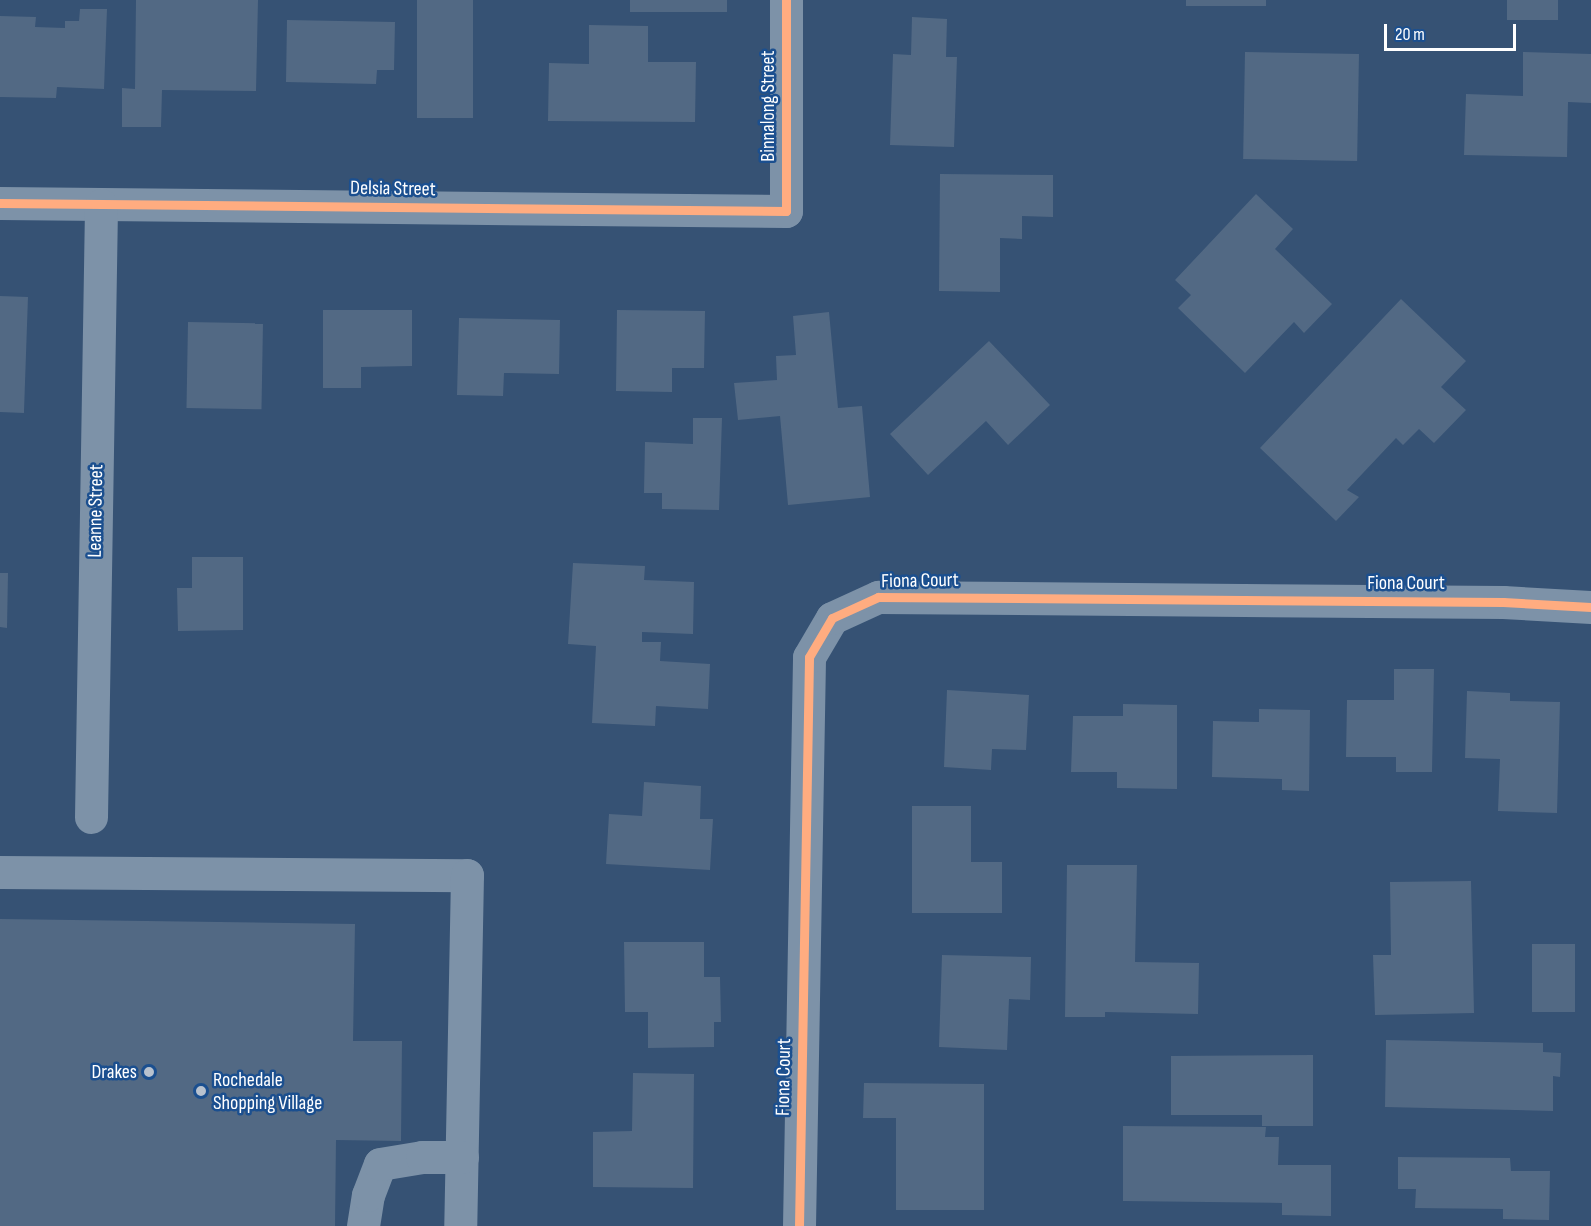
<!DOCTYPE html>
<html>
<head>
<meta charset="utf-8">
<style>
	body { margin:0 }
	#map { position:relative; width:1591px; height:1226px; overflow:hidden; background:#365274; font-family:"Sofia Sans Condensed",sans-serif }
	div>[style] { position:absolute }
	[style*='--x'] { left:calc(var(--x)*1px); top:calc(var(--y)*1px); width:calc(var(--w)*1px); rotate:calc(var(--a)*1deg) }
	.building>* { inset:0; background:#526984; transform-origin:0 0 }
	.minor>* { height:33px; margin:-16.5px; padding:0 16.5px; transform-origin:16.5px; border-radius:16.5px; background:#7d92a8 }
	.cycleway>* { height:9px; margin:-4.5px; padding:0 4.5px; transform-origin:4.5px; border-radius:4.5px; background:#ffac80 }
	.dots>* { width:16px; height:16px; translate:-50% -50%; box-sizing:border-box; border:3px solid #1b4f8f; border-radius:50% }
	span { translate:-50% -50%; white-space:nowrap; text-align:center; line-height:1.15; -webkit-text-stroke:5px #1b4f8f; paint-order:stroke }
	.street-label { font-size:20px; color:#fff }
	.poi-label { font-size:20px; color:#fff }
	.right { translate:-100% -50%; text-align:right }
	.left { translate:0 -50%; text-align:left }
	.scale { position:absolute; left:1384px; top:24px; width:132px; height:27px; box-sizing:border-box; border:3px solid #fff; border-top:0; padding-left:8px; font-size:18px; line-height:21px; white-space:nowrap; color:#fff; -webkit-text-stroke:4px #1b4f8f; paint-order:stroke }
</style>
</head>
<body>
<div id="map">
	<div class="building">
		<i style="clip-path:polygon(136px 0,258px 0,256px 91px,162px 90px,161px 127px,122px 127px,122px 88px,135px 89px)"></i>
		<i style="left:417px;top:0;width:56px;height:118px"></i>
		<i style="left:630px;top:0;width:97px;height:12px"></i>
		<i style="left:1186px;top:0;width:80px;height:6px"></i>
		<i style="left:1507px;top:0;width:51px;height:20px"></i>
		<i style="clip-path:polygon(80px 9px,107px 9px,104px 89px,57px 87px,56px 98px,0 97px,0 16px,36px 17px,35px 27px,65px 28px,65px 21px,79px 21px)"></i>
		<i style="clip-path:polygon(912px 17px,947px 19px,946px 57px,957px 57px,954px 147px,890px 145px,893px 54px,911px 55px)"></i>
		<i style="clip-path:polygon(287px 20px,395px 22px,394px 70px,377px 70px,376px 84px,286px 82px)"></i>
		<i style="clip-path:polygon(589px 25px,648px 26px,648px 62px,696px 62px,695px 122px,548px 121px,549px 63px,589px 64px)"></i>
		<i style="left:1245px;top:52px;width:114px;height:107px;rotate:1deg"></i>
		<i style="clip-path:polygon(1523px 52px,1591px 54px,1591px 103px,1568px 102px,1567px 157px,1464px 155px,1466px 94px,1523px 96px)"></i>
		<i style="clip-path:polygon(940px 174px,1053px 175px,1053px 217px,1022px 216px,1022px 239px,1000px 238px,1000px 292px,939px 291px)"></i>
		<i style="clip-path:polygon(1256px 194px,1293px 229px,1275px 249px,1332px 304px,1304px 333px,1294px 322px,1245px 373px,1178px 308px,1191px 295px,1175px 280px)"></i>
		<i style="left:0;top:296px;width:28px;height:116px;rotate:2deg"></i>
		<i style="clip-path:polygon(1401px 299px,1466px 361px,1441px 387px,1466px 410px,1434px 443px,1419px 429px,1403px 445px,1396px 438px,1347px 490px,1359px 497px,1336px 521px,1260px 448px)"></i>
		<i style="clip-path:polygon(323px 310px,412px 310px,412px 366px,361px 367px,361px 388px,323px 388px)"></i>
		<i style="clip-path:polygon(617px 310px,705px 311px,704px 368px,672px 368px,672px 392px,616px 391px)"></i>
		<i style="clip-path:polygon(829px 312px,838px 408px,862px 406px,870px 497px,788px 505px,780px 416px,738px 420px,734px 383px,777px 380px,776px 356px,796px 355px,793px 316px)"></i>
		<i style="clip-path:polygon(459px 318px,560px 320px,559px 374px,504px 373px,503px 396px,457px 395px)"></i>
		<i style="left:188px;top:322px;width:75px;height:86px;rotate:1deg"></i>
		<i style="clip-path:polygon(989px 341px,1050px 405px,1008px 445px,986px 421px,928px 475px,890px 434px)"></i>
		<i style="clip-path:polygon(693px 418px,722px 418px,719px 510px,662px 509px,662px 493px,644px 493px,645px 442px,693px 444px)"></i>
		<i style="clip-path:polygon(192px 557px,243px 557px,243px 630px,178px 631px,177px 588px,192px 588px)"></i>
		<i style="clip-path:polygon(573px 563px,645px 566px,644px 580px,694px 582px,693px 634px,642px 632px,642px 642px,661px 642px,660px 661px,710px 664px,708px 709px,656px 706px,655px 726px,592px 723px,596px 646px,568px 644px)"></i>
		<i style="clip-path:polygon(0 573px,8px 573px,7px 628px,0 627px)"></i>
		<i style="clip-path:polygon(1394px 669px,1434px 669px,1432px 772px,1396px 772px,1396px 757px,1346px 757px,1347px 700px,1394px 700px)"></i>
		<i style="clip-path:polygon(947px 690px,1029px 695px,1026px 750px,992px 749px,991px 770px,944px 767px)"></i>
		<i style="clip-path:polygon(1467px 691px,1510px 693px,1510px 701px,1560px 702px,1557px 813px,1498px 811px,1500px 759px,1465px 758px)"></i>
		<i style="clip-path:polygon(1123px 704px,1177px 705px,1177px 789px,1117px 788px,1117px 772px,1071px 772px,1073px 716px,1123px 716px)"></i>
		<i style="clip-path:polygon(1259px 709px,1310px 710px,1309px 791px,1282px 790px,1282px 779px,1212px 777px,1213px 721px,1259px 722px)"></i>
		<i style="clip-path:polygon(644px 782px,701px 786px,700px 819px,713px 819px,710px 870px,606px 864px,609px 814px,642px 816px)"></i>
		<i style="clip-path:polygon(912px 806px,971px 806px,971px 862px,1002px 862px,1002px 913px,912px 913px)"></i>
		<i style="clip-path:polygon(1067px 865px,1137px 865px,1135px 962px,1199px 963px,1198px 1014px,1105px 1012px,1105px 1017px,1065px 1017px)"></i>
		<i style="clip-path:polygon(1471px 881px,1474px 1013px,1375px 1015px,1373px 955px,1391px 955px,1390px 882px)"></i>
		<i style="clip-path:polygon(0 919px,355px 924px,353px 1041px,402px 1041px,401px 1141px,336px 1140px,335px 1226px,0 1226px)"></i>
		<i style="clip-path:polygon(624px 942px,704px 942px,704px 977px,720px 977px,721px 1022px,714px 1022px,714px 1047px,648px 1048px,648px 1012px,625px 1012px)"></i>
		<i style="left:1532px;top:944px;width:43px;height:68px"></i>
		<i style="clip-path:polygon(942px 955px,1031px 957px,1030px 1000px,1009px 999px,1007px 1050px,939px 1047px)"></i>
		<i style="clip-path:polygon(1386px 1040px,1543px 1043px,1543px 1052px,1561px 1053px,1560px 1077px,1553px 1076px,1553px 1111px,1385px 1107px)"></i>
		<i style="clip-path:polygon(1313px 1055px,1313px 1126px,1262px 1126px,1262px 1115px,1171px 1115px,1171px 1056px)"></i>
		<i style="clip-path:polygon(633px 1073px,694px 1074px,693px 1188px,593px 1187px,593px 1132px,632px 1131px)"></i>
		<i style="clip-path:polygon(864px 1083px,984px 1084px,984px 1210px,896px 1210px,896px 1118px,863px 1118px)"></i>
		<i style="clip-path:polygon(1123px 1126px,1266px 1127px,1265px 1137px,1279px 1137px,1278px 1165px,1331px 1165px,1331px 1216px,1282px 1215px,1282px 1203px,1123px 1201px)"></i>
		<i style="clip-path:polygon(1398px 1157px,1510px 1158px,1511px 1171px,1550px 1171px,1549px 1220px,1503px 1219px,1503px 1209px,1415px 1208px,1416px 1189px,1398px 1189px)"></i>
	</div>
	<div class="minor">
		<i style="--x:0;--y:203;--w:786;--a:0.58"></i>
		<i style="--x:786;--y:211;--w:211;--a:-90"></i>
		<i style="--x:91;--y:817;--w:612;--a:-89.06"></i>
		<i style="--x:0;--y:872;--w:467;--a:0.4"></i>
		<i style="--x:467;--y:875;--w:351;--a:91.1"></i>
		<i style="--x:363;--y:1226;--w:31;--a:-81"></i>
		<i style="--x:368;--y:1195;--w:33;--a:-69"></i>
		<i style="--x:380;--y:1164;--w:43;--a:-9.5"></i>
		<i style="--x:422;--y:1157;--w:40;--a:0"></i>
		<i style="--x:799;--y:1226;--w:569;--a:-88.99"></i>
		<i style="--x:809;--y:657;--w:45;--a:-59.5"></i>
		<i style="--x:832;--y:618;--w:51;--a:-24.5"></i>
		<i style="--x:878;--y:597;--w:625;--a:0.46"></i>
		<i style="--x:1503;--y:602;--w:88;--a:3.3"></i>
	</div>
	<div class="cycleway">
		<i style="--x:0;--y:203;--w:786;--a:0.58"></i>
		<i style="--x:786;--y:211;--w:211;--a:-90"></i>
		<i style="--x:799;--y:1226;--w:569;--a:-88.99"></i>
		<i style="--x:809;--y:657;--w:45;--a:-59.5"></i>
		<i style="--x:832;--y:618;--w:51;--a:-24.5"></i>
		<i style="--x:878;--y:597;--w:625;--a:0.46"></i>
		<i style="--x:1503;--y:602;--w:88;--a:3.3"></i>
	</div>
	<div class="dots">
		<i style="left:149px;top:1072px;background:#b9c2ce"></i>
		<i style="left:201px;top:1091px;background:#b9c2ce"></i>
	</div>
	<div class="street-label">
		<span style="left:768px;top:106px;rotate:-90deg">Binnalong Street</span>
		<span style="left:393px;top:189px;rotate:1deg">Delsia Street</span>
		<span style="left:96px;top:511px;rotate:-89deg">Leanne Street</span>
		<span style="left:920px;top:581px;rotate:-1deg">Fiona Court</span>
		<span style="left:1406px;top:583px">Fiona Court</span>
		<span style="left:784px;top:1077px;rotate:-89deg">Fiona Court</span>
	</div>
	<div class="poi-label">
		<span class="right" style="left:137px;top:1072px">Drakes</span>
		<span class="left" style="left:213px;top:1092px">Rochedale<br>Shopping Village</span>
	</div>
	<div class="scale">20 m</div>
</div>
</body>
</html>
